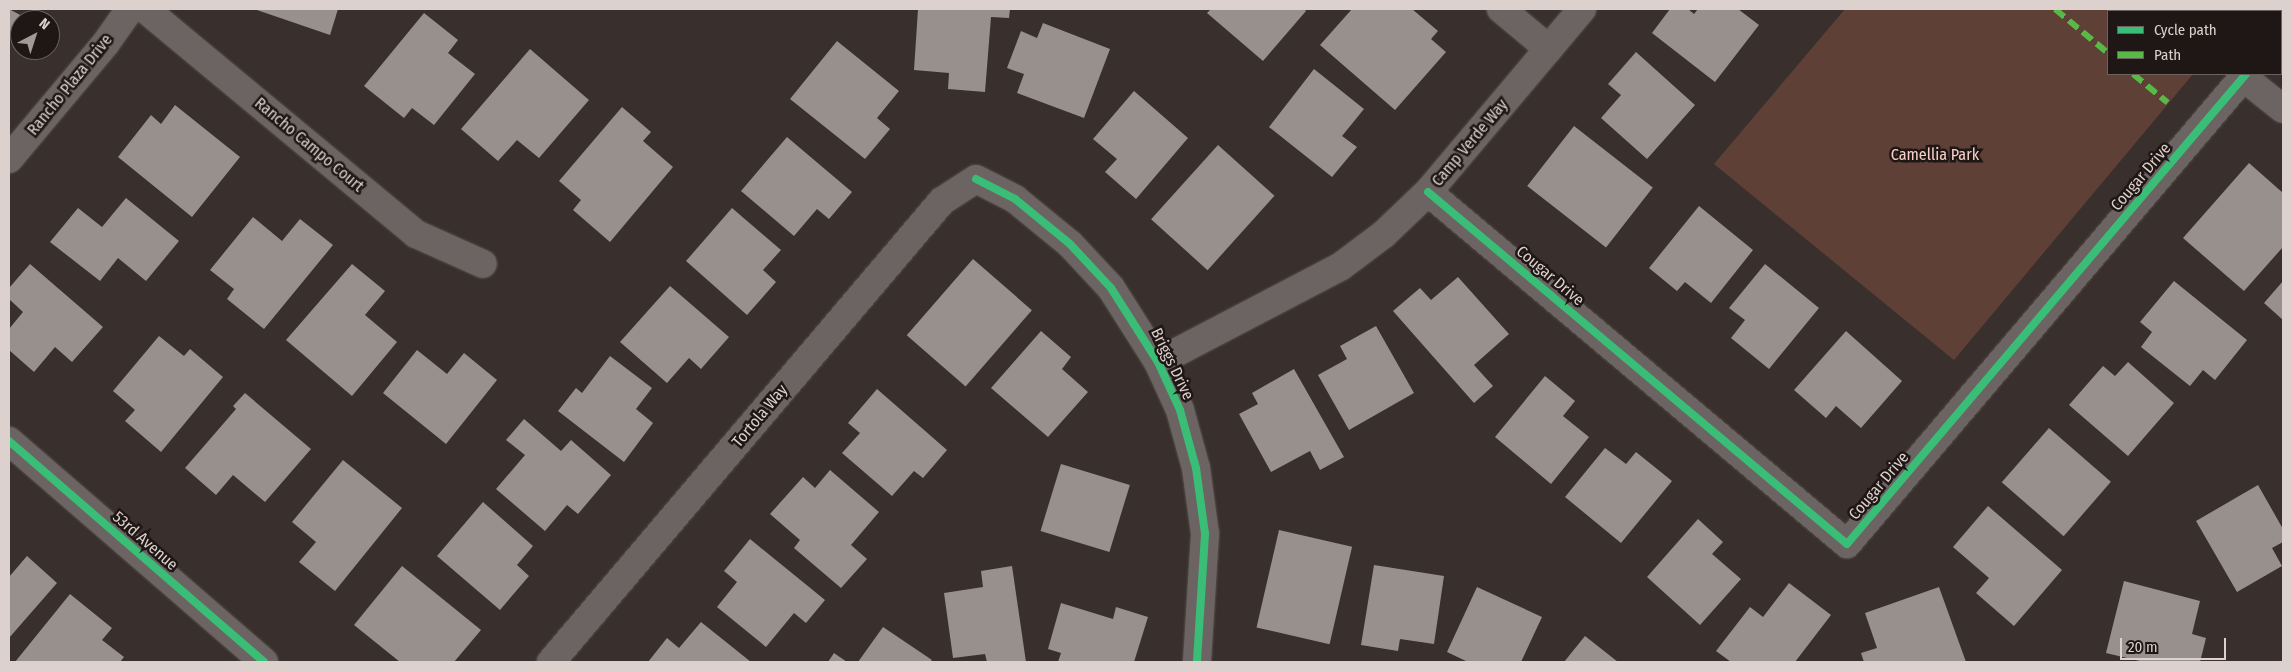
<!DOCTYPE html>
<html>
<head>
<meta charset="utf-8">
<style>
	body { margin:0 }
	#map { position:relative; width:2292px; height:671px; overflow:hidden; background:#39302d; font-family:"Fira Sans Condensed",sans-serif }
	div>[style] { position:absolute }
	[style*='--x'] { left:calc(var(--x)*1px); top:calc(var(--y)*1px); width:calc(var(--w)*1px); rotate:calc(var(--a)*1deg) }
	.green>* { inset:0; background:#5f4037 }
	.building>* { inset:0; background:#98908d; transform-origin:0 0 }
	.roads { filter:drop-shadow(0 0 1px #554d4b) drop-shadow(0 0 1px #554d4b) }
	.street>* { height:28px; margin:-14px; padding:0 14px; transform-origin:14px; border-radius:14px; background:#6c6462 }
	.secondary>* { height:28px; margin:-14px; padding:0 14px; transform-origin:14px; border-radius:14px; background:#6c6462 }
	.quiet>* { height:6px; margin-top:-3px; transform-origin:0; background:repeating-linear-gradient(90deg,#58b947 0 12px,transparent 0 18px) }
	.cycleway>* { height:8px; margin:-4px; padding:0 4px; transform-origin:4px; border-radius:4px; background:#3abd76 }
	span { translate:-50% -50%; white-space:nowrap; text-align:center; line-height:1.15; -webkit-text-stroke:5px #1f1715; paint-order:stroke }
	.street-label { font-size:16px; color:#ddd1ce }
	.park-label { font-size:16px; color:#f5d0c6 }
	.frame { position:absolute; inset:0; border:10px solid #ddd1ce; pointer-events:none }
	.legend { position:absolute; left:2107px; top:10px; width:175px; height:65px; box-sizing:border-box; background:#1f1715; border:1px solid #6b615f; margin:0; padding:6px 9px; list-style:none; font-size:15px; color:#ddd1ce }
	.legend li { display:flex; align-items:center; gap:10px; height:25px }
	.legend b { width:25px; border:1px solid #6b615f }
	.north { position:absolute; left:10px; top:10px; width:50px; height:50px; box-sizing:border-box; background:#1f1715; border:1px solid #6b615f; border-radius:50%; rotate:40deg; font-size:14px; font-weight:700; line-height:20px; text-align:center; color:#ddd1ce }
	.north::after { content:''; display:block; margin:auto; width:18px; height:22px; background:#a49996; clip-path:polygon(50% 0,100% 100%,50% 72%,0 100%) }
	.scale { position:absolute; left:2120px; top:638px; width:106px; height:22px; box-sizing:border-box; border:2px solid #ddd1ce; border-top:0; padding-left:6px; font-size:15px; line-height:18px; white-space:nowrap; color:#ddd1ce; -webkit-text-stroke:4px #1f1715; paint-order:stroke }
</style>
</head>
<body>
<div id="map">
	<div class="green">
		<i style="clip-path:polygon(1845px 9px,2248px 9px,2108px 11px,2108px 74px,2193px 74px,1954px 360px,1714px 164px)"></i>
	</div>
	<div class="building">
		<i style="clip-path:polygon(9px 9px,24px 17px,9px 36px)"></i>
		<i style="clip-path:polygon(254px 9px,338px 9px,330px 35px)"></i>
		<i style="clip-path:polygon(918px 9px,1010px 9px,1009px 18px,991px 17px,985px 92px,948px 89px,949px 73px,914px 70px)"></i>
		<i style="clip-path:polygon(1211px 9px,1304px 9px,1306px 11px,1263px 61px,1207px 13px)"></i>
		<i style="clip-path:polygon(1352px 9px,1412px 9px,1438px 31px,1431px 39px,1446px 52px,1395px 110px,1320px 45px)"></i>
		<i style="clip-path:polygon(1670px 9px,1688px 9px,1694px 14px,1698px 9px,1738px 9px,1759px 25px,1715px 82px,1652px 33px)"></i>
		<i style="clip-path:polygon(424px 13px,458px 40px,448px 53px,475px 74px,434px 125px,412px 108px,404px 118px,364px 86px)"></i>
		<i style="clip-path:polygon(1043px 23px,1110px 49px,1084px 118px,1017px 93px,1024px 74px,1007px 68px,1021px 31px,1037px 38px)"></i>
		<i style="clip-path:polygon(837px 41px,899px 91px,877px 118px,890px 129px,865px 159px,790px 99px)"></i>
		<i style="clip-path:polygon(530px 49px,589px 100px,539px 158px,517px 140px,498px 161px,461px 129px)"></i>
		<i style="clip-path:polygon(1636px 52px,1695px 105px,1647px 159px,1601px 118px,1621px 95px,1608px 84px)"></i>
		<i style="clip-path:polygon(1314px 69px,1364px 109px,1342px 136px,1357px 147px,1332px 177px,1269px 127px)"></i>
		<i style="clip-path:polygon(1134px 91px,1188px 138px,1136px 199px,1105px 172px,1117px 159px,1093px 139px)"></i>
		<i style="clip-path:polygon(175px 105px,240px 157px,192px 217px,118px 157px,151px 115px,161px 124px)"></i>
		<i style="clip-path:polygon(622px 107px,651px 132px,643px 141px,673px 167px,610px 242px,573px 210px,581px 200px,559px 181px)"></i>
		<i style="left:1574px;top:126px;width:100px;height:76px;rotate:38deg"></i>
		<i style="clip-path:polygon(787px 137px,852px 192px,829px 219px,817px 209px,794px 236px,741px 191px)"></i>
		<i style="left:1218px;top:145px;width:76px;height:100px;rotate:42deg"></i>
		<i style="clip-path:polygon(2249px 163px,2283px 193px,2283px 247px,2244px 291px,2183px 238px)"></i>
		<i style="clip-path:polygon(126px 198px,179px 241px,146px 281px,118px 258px,100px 281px,50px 242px,78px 208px,102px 227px)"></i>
		<i style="clip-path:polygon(1699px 206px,1753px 250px,1711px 303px,1685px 282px,1677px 291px,1649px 268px)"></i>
		<i style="clip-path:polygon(732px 208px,781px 250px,763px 270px,776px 282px,747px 315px,686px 261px)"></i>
		<i style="clip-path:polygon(253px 217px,282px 241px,300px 219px,333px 245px,264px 329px,227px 299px,234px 289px,210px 270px)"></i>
		<i style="left:973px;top:259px;width:78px;height:101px;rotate:41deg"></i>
		<i style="clip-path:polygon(30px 264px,103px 327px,72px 362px,55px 347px,34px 372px,9px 350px,9px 329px,23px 312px,9px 299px,9px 288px)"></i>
		<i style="clip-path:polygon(352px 264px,385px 291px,365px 315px,397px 342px,352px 396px,286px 340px)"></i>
		<i style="clip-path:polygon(1765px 264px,1819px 308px,1769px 369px,1731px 338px,1745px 320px,1729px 308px)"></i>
		<i style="clip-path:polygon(1458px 277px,1509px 334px,1474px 365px,1493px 386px,1474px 403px,1393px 311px,1420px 288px,1431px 300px)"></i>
		<i style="clip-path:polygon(2174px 281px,2247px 340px,2215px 380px,2203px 370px,2190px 386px,2141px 347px,2152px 332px,2140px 322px)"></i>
		<i style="clip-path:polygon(2283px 281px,2283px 320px,2264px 303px)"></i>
		<i style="clip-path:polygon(670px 286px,729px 337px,701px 369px,689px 358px,667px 383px,620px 342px)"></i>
		<i style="clip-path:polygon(1376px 326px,1414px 393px,1349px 430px,1318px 375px,1347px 359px,1340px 346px)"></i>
		<i style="clip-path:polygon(1041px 331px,1071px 357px,1062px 369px,1088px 392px,1048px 437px,991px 388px)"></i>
		<i style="clip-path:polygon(1846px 331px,1902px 381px,1861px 428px,1836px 406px,1826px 418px,1794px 390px)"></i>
		<i style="clip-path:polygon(159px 336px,184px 356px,190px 349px,223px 377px,161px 452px,125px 421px,135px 410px,113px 391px)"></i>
		<i style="clip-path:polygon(417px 350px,447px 374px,464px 353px,497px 380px,446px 444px,383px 393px)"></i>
		<i style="clip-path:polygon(610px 356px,652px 388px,636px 409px,653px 423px,624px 462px,558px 411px,576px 388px,582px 393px)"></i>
		<i style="clip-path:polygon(2128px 362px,2174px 403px,2128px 456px,2069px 405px,2103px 366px,2115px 376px)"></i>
		<i style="clip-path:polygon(1294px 369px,1344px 457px,1320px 470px,1310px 451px,1271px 472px,1239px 414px,1258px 404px,1252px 393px)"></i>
		<i style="clip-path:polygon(1545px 376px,1575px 401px,1563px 416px,1589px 437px,1551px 484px,1495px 437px)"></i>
		<i style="clip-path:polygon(877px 389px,947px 450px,923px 478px,914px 471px,892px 496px,842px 453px,860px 433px,848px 423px)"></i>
		<i style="clip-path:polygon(245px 393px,311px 449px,265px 502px,233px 475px,216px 495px,185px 468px,236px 409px,233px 406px)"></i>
		<i style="clip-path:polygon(524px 419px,561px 451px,571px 440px,611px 475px,578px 514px,567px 505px,545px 531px,496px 489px,525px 455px,506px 440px)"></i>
		<i style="left:2049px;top:428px;width:82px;height:72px;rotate:41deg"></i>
		<i style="clip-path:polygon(1605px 448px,1626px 464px,1636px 452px,1672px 481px,1621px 543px,1565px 497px)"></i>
		<i style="clip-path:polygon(343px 460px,402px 508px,335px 591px,299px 562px,316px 542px,292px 522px)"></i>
		<i style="left:1061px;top:464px;width:72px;height:70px;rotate:17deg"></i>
		<i style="clip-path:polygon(830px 470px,879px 512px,851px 545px,867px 559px,841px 588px,794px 548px,800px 540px,770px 514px,803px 477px,815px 488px)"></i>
		<i style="clip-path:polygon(2258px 485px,2283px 529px,2283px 542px,2272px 548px,2282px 566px,2237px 592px,2196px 521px)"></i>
		<i style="clip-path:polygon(483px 502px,533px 546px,517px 565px,529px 576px,500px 610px,437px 556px)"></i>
		<i style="clip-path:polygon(1988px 506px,2062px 570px,2014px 626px,1976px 593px,1989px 578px,1953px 547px)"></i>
		<i style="clip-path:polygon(1698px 519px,1723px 542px,1712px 554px,1741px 579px,1700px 625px,1647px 577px)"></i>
		<i style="left:1279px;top:530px;width:75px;height:100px;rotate:13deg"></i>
		<i style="clip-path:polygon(750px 539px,825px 600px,806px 623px,794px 613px,766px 647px,717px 607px,737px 582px,724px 571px)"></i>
		<i style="clip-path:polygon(27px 556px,57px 583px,9px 638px,9px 577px)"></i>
		<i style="clip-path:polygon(1374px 565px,1444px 576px,1434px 644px,1400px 639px,1398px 651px,1361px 645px)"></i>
		<i style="clip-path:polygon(402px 566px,481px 630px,454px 662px,400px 662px,354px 625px)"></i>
		<i style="clip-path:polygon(1012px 566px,1026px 662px,987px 662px,985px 654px,953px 658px,944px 593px,983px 587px,981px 571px)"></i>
		<i style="clip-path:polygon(2124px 581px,2200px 601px,2192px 634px,2206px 638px,2200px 662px,2144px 662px,2106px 653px)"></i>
		<i style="clip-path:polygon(1789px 583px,1831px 615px,1795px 662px,1731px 662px,1716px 651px,1750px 607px,1763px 617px)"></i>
		<i style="clip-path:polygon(1477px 587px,1542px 617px,1521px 662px,1468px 662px,1447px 652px)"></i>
		<i style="clip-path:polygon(1939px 587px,1966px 662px,1864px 662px,1861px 653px,1877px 648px,1865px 613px)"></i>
		<i style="clip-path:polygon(70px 594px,112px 628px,102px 640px,124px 657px,120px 662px,15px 662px)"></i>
		<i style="clip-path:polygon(1061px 603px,1113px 619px,1116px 607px,1148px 617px,1134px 662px,1058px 662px,1061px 653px,1048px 649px)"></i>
		<i style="clip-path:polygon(701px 622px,751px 662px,648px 662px,667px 638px,679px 648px)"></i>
		<i style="clip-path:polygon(883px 627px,932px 660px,930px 662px,858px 662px)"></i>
		<i style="clip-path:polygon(1585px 636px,1618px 662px,1564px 662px)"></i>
		<i style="clip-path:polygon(834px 653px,847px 662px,828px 662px)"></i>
	</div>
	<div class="roads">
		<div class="street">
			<i style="--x:145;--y:9;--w:352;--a:39.7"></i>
			<i style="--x:416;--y:234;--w:73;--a:24.1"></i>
			<i style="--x:1501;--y:9;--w:62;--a:39.8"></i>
			<i style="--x:2281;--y:33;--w:4;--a:-56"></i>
			<i style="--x:2243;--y:77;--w:51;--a:38.7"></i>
			<i style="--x:9;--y:159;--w:151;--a:-50.1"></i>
			<i style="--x:106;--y:43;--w:42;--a:-54.8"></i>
			<i style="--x:1428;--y:192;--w:547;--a:40.03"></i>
			<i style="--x:1847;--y:544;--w:617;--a:-49.67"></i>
			<i style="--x:1158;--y:362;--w:205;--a:-27.6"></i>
			<i style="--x:1340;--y:267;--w:55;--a:-36.9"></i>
			<i style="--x:1384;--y:234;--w:61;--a:-43.7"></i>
			<i style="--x:1428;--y:192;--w:239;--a:-49.9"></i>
			<i style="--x:551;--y:662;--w:604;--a:-49.7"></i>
			<i style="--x:942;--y:201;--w:40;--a:-32.9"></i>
			<i style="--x:976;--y:179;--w:44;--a:27.1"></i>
			<i style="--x:1015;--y:199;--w:71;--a:39.3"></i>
			<i style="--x:1070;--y:244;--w:60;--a:47"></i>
			<i style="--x:1111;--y:288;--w:88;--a:57.6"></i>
			<i style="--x:1158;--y:362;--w:53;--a:65.4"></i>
			<i style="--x:1180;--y:410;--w:60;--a:74.6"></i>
			<i style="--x:1196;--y:468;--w:67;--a:82.2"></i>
			<i style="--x:1205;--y:534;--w:128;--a:93.6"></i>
		</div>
		<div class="secondary">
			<i style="--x:9;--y:441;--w:337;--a:40.9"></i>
		</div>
	</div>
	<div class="quiet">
		<i style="--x:2055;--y:9;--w:69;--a:39.7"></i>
		<i style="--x:2133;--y:74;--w:45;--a:39.6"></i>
	</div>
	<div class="cycleway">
		<i style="--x:976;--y:179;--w:44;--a:27.1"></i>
		<i style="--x:1015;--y:199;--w:71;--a:39.3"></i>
		<i style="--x:1070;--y:244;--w:60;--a:47"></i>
		<i style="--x:1111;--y:288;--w:88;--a:57.6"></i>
		<i style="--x:1158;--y:362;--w:53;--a:65.4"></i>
		<i style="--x:1180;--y:410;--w:60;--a:74.6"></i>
		<i style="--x:1196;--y:468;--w:67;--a:82.2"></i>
		<i style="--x:1205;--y:534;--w:128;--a:93.6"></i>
		<i style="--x:1428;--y:192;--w:547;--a:40.03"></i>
		<i style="--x:1847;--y:544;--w:617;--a:-49.67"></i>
		<i style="--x:9;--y:441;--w:337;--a:40.9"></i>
	</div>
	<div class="street-label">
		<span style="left:70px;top:85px;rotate:-51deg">Rancho Plaza Drive</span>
		<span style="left:1470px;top:143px;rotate:-50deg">Camp Verde Way</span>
		<span style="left:309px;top:145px;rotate:40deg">Rancho Campo Court</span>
		<span style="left:2141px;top:177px;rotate:-50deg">Cougar Drive</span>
		<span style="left:1550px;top:276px;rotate:40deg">Cougar Drive</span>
		<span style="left:1172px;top:364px;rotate:64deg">Briggs Drive</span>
		<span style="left:760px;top:416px;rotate:-50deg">Tortola Way</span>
		<span style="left:1879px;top:486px;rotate:-50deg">Cougar Drive</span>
		<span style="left:145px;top:541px;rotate:41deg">53rd Avenue</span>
	</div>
	<div class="park-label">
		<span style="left:1935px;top:155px">Camellia Park</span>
	</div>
	<div class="frame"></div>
	<ul class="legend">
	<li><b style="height:6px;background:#3abd76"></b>Cycle path</li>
	<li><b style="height:6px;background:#58b947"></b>Path</li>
	</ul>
	<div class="north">N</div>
	<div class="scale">20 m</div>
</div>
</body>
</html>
